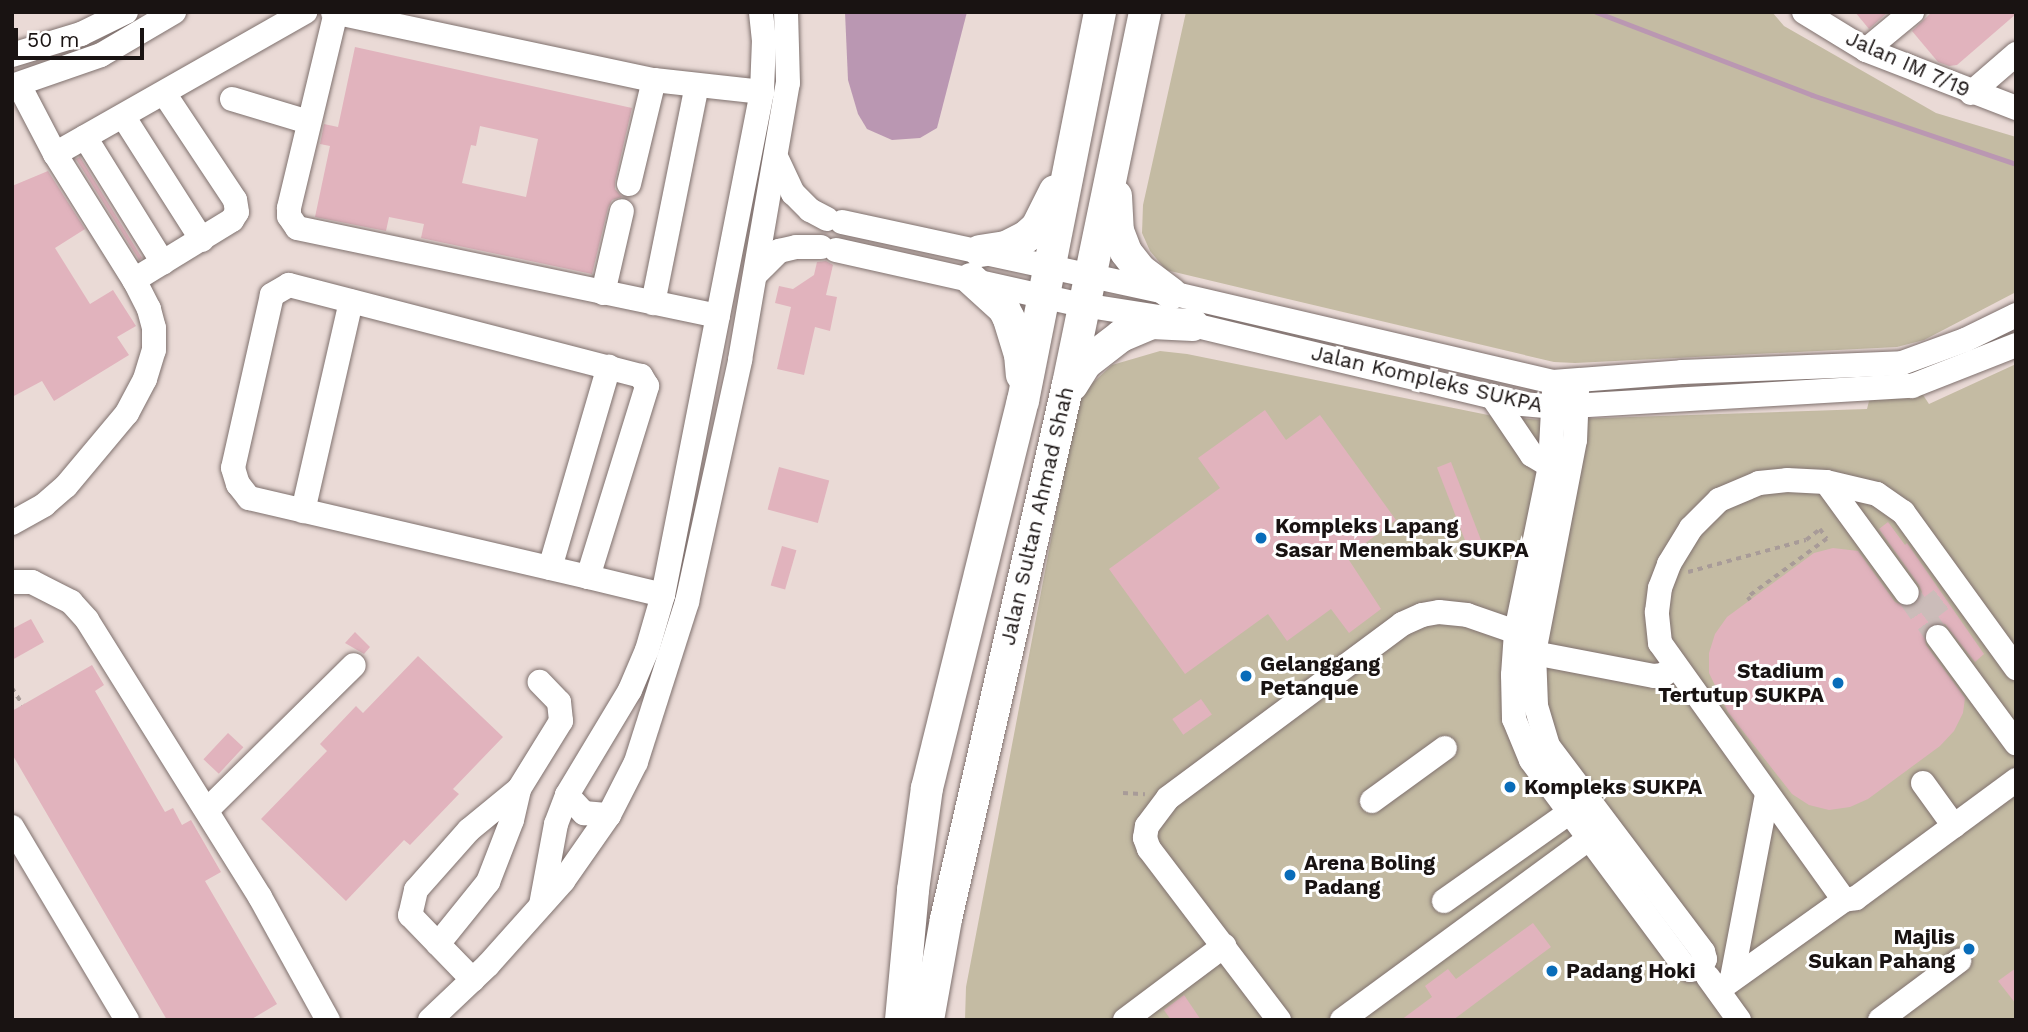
<!DOCTYPE html>
<html>
<head>
<meta charset="utf-8">
<style>
	body { margin:0 }
	#map { position:relative; width:2028px; height:1032px; overflow:hidden; background:#eadad6; font-family:"Work Sans",sans-serif }
	div>[style] { position:absolute }
	[style*='--x'] { left:calc(var(--x)*1px); top:calc(var(--y)*1px); width:calc(var(--w)*1px); rotate:calc(var(--a)*1deg) }
	.green>* { inset:0; background:#c4bba3 }
	.water>* { inset:0; background:#ba97b2 }
	.stream>* { height:5px; margin:-2.5px; padding:0 2.5px; transform-origin:2.5px; border-radius:2.5px; background:#ba97b2 }
	.building>* { inset:0; background:#e1b3bd; transform-origin:0 0 }
	.minor-tunnel>* { height:24px; margin-top:-12px; transform-origin:0; background:repeating-linear-gradient(90deg,#cbbcb9 0 24px,transparent 0 36px) }
	.path>* { height:3.5px; margin-top:-1.75px; transform-origin:0; background:repeating-linear-gradient(90deg,#a89b98 0 5px,transparent 0 10px) }
	.roads { filter:drop-shadow(0 0 2px #7f716e) drop-shadow(0 0 2px #7f716e) }
	.minor>* { height:24px; margin:-12px; padding:0 12px; transform-origin:12px; border-radius:12px; background:#fff }
	.major>* { height:32px; margin:-16px; padding:0 16px; transform-origin:16px; border-radius:16px; background:#fff }
	.dots>* { width:19px; height:19px; translate:-50% -50%; box-sizing:border-box; border:4px solid #fff; border-radius:50% }
	span { translate:-50% -50%; white-space:nowrap; text-align:center; line-height:1.15; -webkit-text-stroke:6px #fff; paint-order:stroke }
	.street-label { font-size:21px; color:#191312 }
	.poi-label { font-size:21px; color:#191312; font-weight:700 }
	.left { translate:0 -50%; text-align:left }
	.right { translate:-100% -50%; text-align:right }
	.frame { position:absolute; inset:0; border:14px solid #191312; pointer-events:none }
	.scale { position:absolute; left:14px; top:28px; width:130px; height:32px; box-sizing:border-box; border:4px solid #191312; border-top:0; padding-left:9px; font-size:21px; line-height:24px; white-space:nowrap; color:#191312; -webkit-text-stroke:5px #fff; paint-order:stroke }
</style>
</head>
<body>
<div id="map">
	<div class="green">
		<i style="clip-path:polygon(1186px 12px,1772px 12px,1784px 26px,1936px 113px,2016px 137px,2016px 292px,1924px 340px,1897px 347px,1575px 363px,1554px 362px,1166px 270px,1150px 251px,1142px 233px,1143px 205px)"></i>
		<i style="clip-path:polygon(1160px 351px,1187px 354px,1493px 416px,1542px 420px,1867px 409px,1870px 397px,1923px 395px,1929px 404px,2016px 364px,2016px 1020px,965px 1020px,966px 987px,1076px 408px,1084px 391px,1112px 365px)"></i>
	</div>
	<div class="water">
		<i style="clip-path:polygon(845px 12px,967px 12px,937px 128px,920px 138px,892px 140px,867px 129px,858px 114px,848px 80px)"></i>
	</div>
	<div class="stream">
		<i style="--x:1596;--y:12;--w:231;--a:21"></i>
		<i style="--x:1812;--y:95;--w:215;--a:18.7"></i>
	</div>
	<div class="building">
		<i style="clip-path:polygon(1855px 12px,1888px 12px,1869px 29px)"></i>
		<i style="clip-path:polygon(1932px 12px,2016px 12px,2016px 14px,1957px 65px,1949px 66px,1938px 62px,1912px 31px)"></i>
		<i style="clip-path:polygon(evenodd,355px 47px,632px 108px,615px 181px,615px 189px,622px 197px,612px 200px,608px 208px,592px 274px,421px 238px,424px 224px,389px 217px,386px 231px,315px 217px,330px 146px,320px 144px,324px 124px,338px 127px,355px 47px,480px 126px,538px 139px,526px 197px,462px 183px,471px 145px,476px 146px,480px 126px)"></i>
		<i style="clip-path:polygon(80px 157px,142px 258px,139px 260px,76px 159px)"></i>
		<i style="clip-path:polygon(48px 171px,85px 229px,55px 248px,90px 304px,113px 290px,136px 326px,117px 337px,129px 355px,54px 401px,42px 381px,12px 397px,12px 186px)"></i>
		<i style="clip-path:polygon(826px 261px,833px 265px,826px 295px,837px 297px,830px 331px,815px 327px,804px 375px,777px 369px,791px 307px,775px 303px,779px 286px,793px 289px,814px 275px,817px 262px)"></i>
		<i style="clip-path:polygon(1265px 410px,1286px 440px,1320px 415px,1396px 520px,1347px 557px,1381px 609px,1349px 633px,1331px 609px,1287px 641px,1268px 614px,1185px 674px,1109px 569px,1220px 488px,1198px 458px)"></i>
		<i style="left:1451px;top:462px;width:85px;height:15px;rotate:69deg"></i>
		<i style="left:779px;top:467px;width:52px;height:44px;rotate:15deg"></i>
		<i style="clip-path:polygon(1888px 522px,1905px 545px,1907px 543px,1984px 654px,1975px 662px,1945px 624px,1929px 626px,1924px 632px,1926px 645px,1965px 698px,1963px 713px,1954px 731px,1940px 746px,1868px 799px,1850px 807px,1829px 810px,1809px 805px,1792px 794px,1728px 712px,1709px 673px,1709px 653px,1715px 634px,1727px 617px,1814px 553px,1833px 548px,1858px 551px,1895px 602px,1908px 608px,1916px 605px,1922px 592px,1919px 585px,1879px 529px)"></i>
		<i style="left:782px;top:546px;width:15px;height:41px;rotate:16deg"></i>
		<i style="clip-path:polygon(31px 619px,44px 642px,12px 660px,12px 629px)"></i>
		<i style="clip-path:polygon(355px 632px,370px 647px,364px 654px,345px 643px)"></i>
		<i style="clip-path:polygon(418px 656px,503px 737px,453px 789px,459px 794px,410px 845px,404px 840px,346px 901px,261px 819px,327px 751px,320px 744px,356px 706px,363px 713px)"></i>
		<i style="clip-path:polygon(92px 665px,104px 685px,95px 691px,165px 812px,173px 808px,182px 825px,191px 820px,221px 872px,205px 881px,277px 1004px,250px 1020px,167px 1020px,12px 754px,12px 711px)"></i>
		<i style="left:1201px;top:699px;width:19px;height:35px;rotate:55deg"></i>
		<i style="left:228px;top:733px;width:21px;height:36px;rotate:43deg"></i>
		<i style="clip-path:polygon(1533px 923px,1551px 947px,1453px 1020px,1401px 1020px,1432px 997px,1425px 986px,1448px 969px,1456px 979px)"></i>
		<i style="clip-path:polygon(2016px 968px,2016px 1004px,1998px 981px)"></i>
		<i style="clip-path:polygon(1184px 995px,1201px 1020px,1171px 1020px,1164px 1010px)"></i>
	</div>
	<div class="minor-tunnel">
		<i style="--x:1907;--y:593;--w:54;--a:54.8"></i>
		<i style="--x:1922;--y:614;--w:44;--a:-37.6"></i>
	</div>
	<div class="path">
		<i style="--x:1688;--y:572;--w:122;--a:-15.2"></i>
		<i style="--x:1806;--y:540;--w:18;--a:-38"></i>
		<i style="--x:1820;--y:529;--w:12;--a:55"></i>
		<i style="--x:1827;--y:539;--w:98;--a:143.7"></i>
		<i style="--x:1748;--y:597;--w:4;--a:56"></i>
		<i style="--x:12;--y:688;--w:20;--a:57"></i>
		<i style="--x:1123;--y:793;--w:22;--a:3"></i>
	</div>
	<div class="roads">
		<div class="minor">
			<i style="--x:333;--y:12;--w:328;--a:12"></i>
			<i style="--x:654;--y:80;--w:109;--a:6.3"></i>
			<i style="--x:336;--y:12;--w:202;--a:103.5"></i>
			<i style="--x:289;--y:208;--w:8;--a:90"></i>
			<i style="--x:289;--y:216;--w:14;--a:56"></i>
			<i style="--x:297;--y:228;--w:430;--a:11.8"></i>
			<i style="--x:1804;--y:12;--w:73;--a:31.5"></i>
			<i style="--x:1866;--y:50;--w:161;--a:21.1"></i>
			<i style="--x:1866;--y:50;--w:60;--a:-39.6"></i>
			<i style="--x:12;--y:55;--w:72;--a:-16.9"></i>
			<i style="--x:81;--y:34;--w:50;--a:-26.1"></i>
			<i style="--x:12;--y:86;--w:94;--a:-19.2"></i>
			<i style="--x:101;--y:55;--w:85;--a:-30.5"></i>
			<i style="--x:1971;--y:93;--w:60;--a:-40.9"></i>
			<i style="--x:232;--y:99;--w:79;--a:16.8"></i>
			<i style="--x:123;--y:116;--w:147;--a:57.5"></i>
			<i style="--x:85;--y:137;--w:148;--a:58.2"></i>
			<i style="--x:55;--y:154;--w:288;--a:-29.6"></i>
			<i style="--x:777;--y:159;--w:38;--a:65"></i>
			<i style="--x:793;--y:193;--w:24;--a:45"></i>
			<i style="--x:810;--y:210;--w:19;--a:28"></i>
			<i style="--x:629;--y:184;--w:107;--a:-76.5"></i>
			<i style="--x:842;--y:222;--w:337;--a:12.2"></i>
			<i style="--x:1171;--y:293;--w:392;--a:13.1"></i>
			<i style="--x:1553;--y:382;--w:129;--a:-4.4"></i>
			<i style="--x:1682;--y:372;--w:220;--a:-2.3"></i>
			<i style="--x:1902;--y:363;--w:67;--a:-20.1"></i>
			<i style="--x:1965;--y:340;--w:57;--a:-26.1"></i>
			<i style="--x:836;--y:250;--w:253;--a:12.6"></i>
			<i style="--x:1083;--y:305;--w:82;--a:9.1"></i>
			<i style="--x:1164;--y:318;--w:368;--a:13.5"></i>
			<i style="--x:1522;--y:404;--w:32;--a:5"></i>
			<i style="--x:1554;--y:407;--w:359;--a:-3.4"></i>
			<i style="--x:1912;--y:386;--w:112;--a:-21.5"></i>
			<i style="--x:756;--y:274;--w:33;--a:-45"></i>
			<i style="--x:779;--y:251;--w:17;--a:-13"></i>
			<i style="--x:796;--y:247;--w:25;--a:0"></i>
			<i style="--x:134;--y:280;--w:115;--a:-31.5"></i>
			<i style="--x:232;--y:220;--w:9;--a:-58"></i>
			<i style="--x:237;--y:212;--w:12;--a:-99"></i>
			<i style="--x:235;--y:200;--w:128;--a:-123.6"></i>
			<i style="--x:603;--y:293;--w:84;--a:-77"></i>
			<i style="--x:653;--y:303;--w:222;--a:-78.6"></i>
			<i style="--x:1577;--y:391;--w:49;--a:92.3"></i>
			<i style="--x:1575;--y:440;--w:217;--a:100.9"></i>
			<i style="--x:1534;--y:653;--w:53;--a:87.8"></i>
			<i style="--x:1536;--y:706;--w:42;--a:73.3"></i>
			<i style="--x:1548;--y:746;--w:258;--a:53"></i>
			<i style="--x:1703;--y:952;--w:7;--a:74"></i>
			<i style="--x:1705;--y:959;--w:10;--a:114"></i>
			<i style="--x:1554;--y:392;--w:74;--a:93.1"></i>
			<i style="--x:1550;--y:466;--w:169;--a:101.6"></i>
			<i style="--x:1516;--y:632;--w:43;--a:94"></i>
			<i style="--x:1513;--y:675;--w:44;--a:88.7"></i>
			<i style="--x:1514;--y:719;--w:44;--a:67.5"></i>
			<i style="--x:1531;--y:760;--w:257;--a:53.4"></i>
			<i style="--x:1684;--y:966;--w:7;--a:34"></i>
			<i style="--x:1690;--y:970;--w:11;--a:-10"></i>
			<i style="--x:1492;--y:396;--w:71;--a:55.9"></i>
			<i style="--x:1532;--y:455;--w:21;--a:31"></i>
			<i style="--x:1826;--y:482;--w:137;--a:53.9"></i>
			<i style="--x:303;--y:511;--w:215;--a:-77.1"></i>
			<i style="--x:12;--y:523;--w:37;--a:-29"></i>
			<i style="--x:44;--y:505;--w:29;--a:-41"></i>
			<i style="--x:66;--y:486;--w:95;--a:-50.1"></i>
			<i style="--x:127;--y:413;--w:38;--a:-62"></i>
			<i style="--x:145;--y:379;--w:30;--a:-73"></i>
			<i style="--x:154;--y:350;--w:22;--a:-90"></i>
			<i style="--x:154;--y:328;--w:20;--a:-105"></i>
			<i style="--x:149;--y:309;--w:29;--a:-117"></i>
			<i style="--x:136;--y:283;--w:152;--a:-122.1"></i>
			<i style="--x:55;--y:154;--w:78;--a:-117.6"></i>
			<i style="--x:550;--y:568;--w:210;--a:-73.7"></i>
			<i style="--x:588;--y:577;--w:200;--a:-72.8"></i>
			<i style="--x:647;--y:386;--w:12;--a:-121"></i>
			<i style="--x:641;--y:376;--w:364;--a:-165.5"></i>
			<i style="--x:289;--y:285;--w:20;--a:150"></i>
			<i style="--x:272;--y:295;--w:177;--a:102.7"></i>
			<i style="--x:233;--y:468;--w:17;--a:73"></i>
			<i style="--x:238;--y:484;--w:18;--a:52"></i>
			<i style="--x:249;--y:498;--w:348;--a:13.1"></i>
			<i style="--x:588;--y:577;--w:77;--a:13.5"></i>
			<i style="--x:12;--y:582;--w:20;--a:0"></i>
			<i style="--x:32;--y:582;--w:44;--a:27.1"></i>
			<i style="--x:71;--y:602;--w:24;--a:48"></i>
			<i style="--x:87;--y:620;--w:327;--a:58"></i>
			<i style="--x:260;--y:897;--w:141;--a:61.1"></i>
			<i style="--x:1938;--y:637;--w:132;--a:53.7"></i>
			<i style="--x:1923;--y:783;--w:53;--a:54.2"></i>
			<i style="--x:519;--y:789;--w:80;--a:-58.3"></i>
			<i style="--x:561;--y:721;--w:19;--a:-96"></i>
			<i style="--x:559;--y:702;--w:28;--a:-134"></i>
			<i style="--x:567;--y:795;--w:25;--a:47"></i>
			<i style="--x:584;--y:813;--w:25;--a:5"></i>
			<i style="--x:1372;--y:801;--w:90;--a:-36"></i>
			<i style="--x:207;--y:810;--w:206;--a:-44.6"></i>
			<i style="--x:12;--y:827;--w:225;--a:59.2"></i>
			<i style="--x:1844;--y:900;--w:316;--a:-125.6"></i>
			<i style="--x:1660;--y:643;--w:31;--a:-96"></i>
			<i style="--x:1657;--y:612;--w:24;--a:-83"></i>
			<i style="--x:1660;--y:588;--w:26;--a:-69"></i>
			<i style="--x:1669;--y:564;--w:42;--a:-58.6"></i>
			<i style="--x:1691;--y:528;--w:40;--a:-45"></i>
			<i style="--x:1719;--y:500;--w:43;--a:-23"></i>
			<i style="--x:1759;--y:483;--w:28;--a:-6"></i>
			<i style="--x:1787;--y:480;--w:39;--a:3"></i>
			<i style="--x:1826;--y:482;--w:52;--a:13.2"></i>
			<i style="--x:1877;--y:494;--w:32;--a:35"></i>
			<i style="--x:1903;--y:512;--w:193;--a:54.1"></i>
			<i style="--x:1444;--y:901;--w:154;--a:-35.2"></i>
			<i style="--x:541;--y:905;--w:82;--a:-79.5"></i>
			<i style="--x:556;--y:824;--w:31;--a:-69"></i>
			<i style="--x:567;--y:795;--w:122;--a:-59"></i>
			<i style="--x:630;--y:690;--w:43;--a:-67"></i>
			<i style="--x:647;--y:650;--w:57;--a:-73.8"></i>
			<i style="--x:663;--y:595;--w:513;--a:-78.87"></i>
			<i style="--x:762;--y:92;--w:51;--a:-87.8"></i>
			<i style="--x:764;--y:41;--w:29;--a:-96"></i>
			<i style="--x:438;--y:944;--w:80;--a:-51.1"></i>
			<i style="--x:488;--y:882;--w:66;--a:-68.8"></i>
			<i style="--x:512;--y:820;--w:32;--a:-77"></i>
			<i style="--x:519;--y:789;--w:65;--a:140.6"></i>
			<i style="--x:469;--y:830;--w:80;--a:131.5"></i>
			<i style="--x:416;--y:890;--w:26;--a:103"></i>
			<i style="--x:410;--y:915;--w:40;--a:46"></i>
			<i style="--x:438;--y:944;--w:50;--a:45.8"></i>
			<i style="--x:1708;--y:977;--w:53;--a:54.2"></i>
			<i style="--x:1732;--y:978;--w:187;--a:-79.2"></i>
			<i style="--x:1718;--y:990;--w:155;--a:-35.5"></i>
			<i style="--x:1844;--y:900;--w:12;--a:-9"></i>
			<i style="--x:1856;--y:898;--w:199;--a:-36.4"></i>
			<i style="--x:430;--y:1020;--w:80;--a:-43.5"></i>
			<i style="--x:488;--y:965;--w:113;--a:-48.2"></i>
			<i style="--x:563;--y:881;--w:80;--a:-55.1"></i>
			<i style="--x:609;--y:815;--w:59;--a:-63"></i>
			<i style="--x:636;--y:762;--w:168;--a:-72.3"></i>
			<i style="--x:687;--y:602;--w:248;--a:-77.6"></i>
			<i style="--x:740;--y:360;--w:281;--a:-80.2"></i>
			<i style="--x:788;--y:83;--w:71;--a:-91.6"></i>
			<i style="--x:1125;--y:1020;--w:124;--a:-36.8"></i>
			<i style="--x:1279;--y:1020;--w:215;--a:-127.2"></i>
			<i style="--x:1149;--y:849;--w:12;--a:-110"></i>
			<i style="--x:1145;--y:838;--w:12;--a:-81"></i>
			<i style="--x:1147;--y:826;--w:35;--a:-53"></i>
			<i style="--x:1168;--y:798;--w:292;--a:-36.6"></i>
			<i style="--x:1402;--y:624;--w:22;--a:-24"></i>
			<i style="--x:1422;--y:615;--w:17;--a:-10"></i>
			<i style="--x:1439;--y:612;--w:28;--a:6"></i>
			<i style="--x:1467;--y:615;--w:52;--a:19.1"></i>
			<i style="--x:1516;--y:632;--w:28;--a:49"></i>
			<i style="--x:1534;--y:653;--w:122;--a:10.9"></i>
			<i style="--x:1654;--y:676;--w:9;--a:-6"></i>
			<i style="--x:1663;--y:675;--w:14;--a:-34"></i>
			<i style="--x:1342;--y:1020;--w:321;--a:-36.3"></i>
			<i style="--x:1880;--y:1020;--w:99;--a:-36.8"></i>
		</div>
		<div class="major">
			<i style="--x:1116;--y:196;--w:35;--a:87"></i>
			<i style="--x:1118;--y:231;--w:22;--a:69"></i>
			<i style="--x:1126;--y:252;--w:23;--a:52"></i>
			<i style="--x:1140;--y:270;--w:39;--a:37"></i>
			<i style="--x:980;--y:251;--w:26;--a:-9"></i>
			<i style="--x:1006;--y:247;--w:22;--a:-27"></i>
			<i style="--x:1026;--y:237;--w:15;--a:-42"></i>
			<i style="--x:1037;--y:227;--w:40;--a:-63.4"></i>
			<i style="--x:971;--y:279;--w:45;--a:42.3"></i>
			<i style="--x:1004;--y:309;--w:11;--a:63"></i>
			<i style="--x:1009;--y:319;--w:37;--a:73"></i>
			<i style="--x:1020;--y:354;--w:21;--a:85"></i>
			<i style="--x:1072;--y:385;--w:26;--a:-58"></i>
			<i style="--x:1086;--y:363;--w:44;--a:-37.6"></i>
			<i style="--x:1121;--y:336;--w:34;--a:-23"></i>
			<i style="--x:1152;--y:323;--w:41;--a:2.8"></i>
			<i style="--x:901;--y:1020;--w:131;--a:-84.7"></i>
			<i style="--x:913;--y:890;--w:103;--a:-82.2"></i>
			<i style="--x:927;--y:788;--w:399;--a:-76.1"></i>
			<i style="--x:1023;--y:401;--w:397;--a:-78.8"></i>
			<i style="--x:928;--y:1020;--w:103;--a:-79.9"></i>
			<i style="--x:946;--y:919;--w:549;--a:-77.15"></i>
			<i style="--x:1068;--y:384;--w:380;--a:-78.3"></i>
		</div>
	</div>
	<div class="dots">
		<i style="left:1261px;top:538px;background:#096cb9"></i>
		<i style="left:1246px;top:676px;background:#096cb9"></i>
		<i style="left:1838px;top:683px;background:#096cb9"></i>
		<i style="left:1510px;top:787px;background:#096cb9"></i>
		<i style="left:1290px;top:875px;background:#096cb9"></i>
		<i style="left:1969px;top:949px;background:#096cb9"></i>
		<i style="left:1552px;top:971px;background:#096cb9"></i>
	</div>
	<div class="street-label">
		<span style="left:1908px;top:64px;rotate:24deg">Jalan IM 7/19</span>
		<span style="left:1427px;top:379px;rotate:13deg">Jalan Kompleks SUKPA</span>
		<span style="left:1037px;top:516px;rotate:-77deg">Jalan Sultan Ahmad Shah</span>
	</div>
	<div class="poi-label">
		<span class="left" style="left:1275px;top:538px">Kompleks Lapang<br>Sasar Menembak SUKPA</span>
		<span class="left" style="left:1260px;top:676px">Gelanggang<br>Petanque</span>
		<span class="right" style="left:1824px;top:683px">Stadium<br>Tertutup SUKPA</span>
		<span class="left" style="left:1524px;top:787px">Kompleks SUKPA</span>
		<span class="left" style="left:1304px;top:875px">Arena Boling<br>Padang</span>
		<span class="right" style="left:1955px;top:949px">Majlis<br>Sukan Pahang</span>
		<span class="left" style="left:1566px;top:971px">Padang Hoki</span>
	</div>
	<div class="frame"></div>
	<div class="scale">50 m</div>
</div>
</body>
</html>
